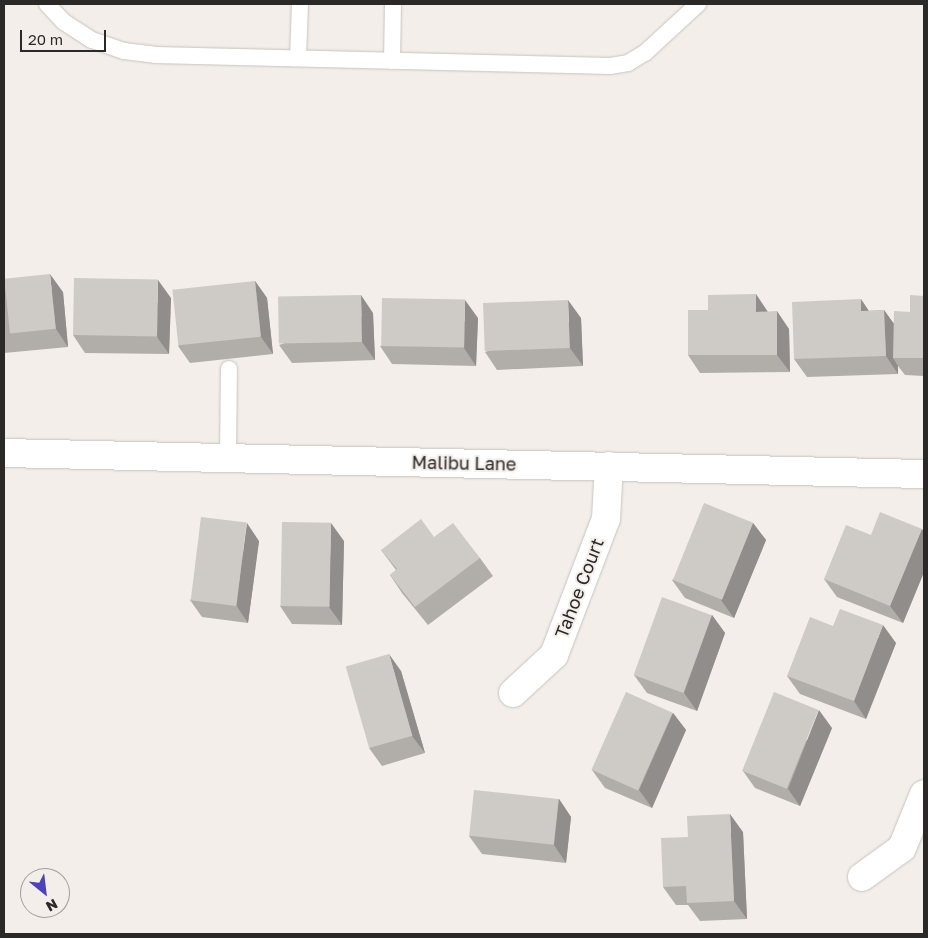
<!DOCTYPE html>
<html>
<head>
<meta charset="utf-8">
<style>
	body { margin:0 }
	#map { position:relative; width:928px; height:938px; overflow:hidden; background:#f3eee9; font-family:"Golos Text",sans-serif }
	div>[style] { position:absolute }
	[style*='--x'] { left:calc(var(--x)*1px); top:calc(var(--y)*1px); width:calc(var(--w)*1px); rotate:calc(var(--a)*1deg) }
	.roads { filter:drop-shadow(0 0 1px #c7c3be) drop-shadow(0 0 1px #c7c3be) }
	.lane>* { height:16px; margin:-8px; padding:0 8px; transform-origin:8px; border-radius:8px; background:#fff }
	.street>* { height:28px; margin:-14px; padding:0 14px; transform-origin:14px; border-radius:14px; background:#fff }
	.wall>* { inset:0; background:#b1aea9 }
	.shaded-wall>* { inset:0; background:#908d8a }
	.building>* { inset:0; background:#cecac5; transform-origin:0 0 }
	span { translate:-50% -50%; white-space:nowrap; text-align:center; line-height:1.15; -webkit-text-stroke:4px #f3eee9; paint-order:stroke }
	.street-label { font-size:18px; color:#2b2927 }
	.frame { position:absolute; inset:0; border:5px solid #2b2927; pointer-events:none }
	.north { position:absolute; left:20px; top:868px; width:50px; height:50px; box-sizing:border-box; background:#f3eee9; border:1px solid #a39f9b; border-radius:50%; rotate:151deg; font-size:14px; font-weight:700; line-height:20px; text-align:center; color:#2b2927 }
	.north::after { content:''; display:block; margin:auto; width:18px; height:22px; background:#4c42b9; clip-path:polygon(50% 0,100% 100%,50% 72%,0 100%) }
	.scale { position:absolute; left:20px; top:30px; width:86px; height:22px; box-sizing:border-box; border:2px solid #2b2927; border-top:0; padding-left:6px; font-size:15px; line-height:18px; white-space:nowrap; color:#2b2927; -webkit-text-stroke:4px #f3eee9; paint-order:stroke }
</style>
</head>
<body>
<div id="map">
	<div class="roads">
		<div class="lane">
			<i style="--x:47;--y:4;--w:25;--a:47"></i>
			<i style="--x:64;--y:22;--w:33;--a:33"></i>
			<i style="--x:92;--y:40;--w:34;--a:19"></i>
			<i style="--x:124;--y:51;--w:31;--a:7"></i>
			<i style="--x:155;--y:55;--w:455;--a:1.4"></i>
			<i style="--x:610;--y:66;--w:18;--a:-9"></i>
			<i style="--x:628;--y:63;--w:21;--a:-31"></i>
			<i style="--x:646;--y:52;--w:71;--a:-42.7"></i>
			<i style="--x:298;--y:58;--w:54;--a:-87.9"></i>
			<i style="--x:392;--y:61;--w:57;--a:-89"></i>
			<i style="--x:228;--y:458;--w:89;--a:-89.4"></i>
		</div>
		<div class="street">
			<i style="--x:4;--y:453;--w:920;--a:1.31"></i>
			<i style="--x:513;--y:693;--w:56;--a:-42.8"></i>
			<i style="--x:554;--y:655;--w:146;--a:-69.1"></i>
			<i style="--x:606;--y:519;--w:53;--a:-86.8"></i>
			<i style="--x:862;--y:877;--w:49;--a:-35.9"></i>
			<i style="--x:902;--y:848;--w:58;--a:-67.8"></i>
		</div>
	</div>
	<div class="wall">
		<i style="clip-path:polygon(4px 279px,63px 292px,68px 347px,4px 353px)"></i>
		<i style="clip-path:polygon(255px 281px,267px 298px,273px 354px,190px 363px,178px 346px)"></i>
		<i style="clip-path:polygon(924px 296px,924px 376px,905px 375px,898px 366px,898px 374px,807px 377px,794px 359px,869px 311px,884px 310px,893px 323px,910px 312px)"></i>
		<i style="clip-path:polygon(171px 298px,169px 354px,85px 353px,73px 335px)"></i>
		<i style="clip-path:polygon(768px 312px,789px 329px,790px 372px,700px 373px,688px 355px)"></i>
		<i style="clip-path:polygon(373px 313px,375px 360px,292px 363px,279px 345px)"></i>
		<i style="clip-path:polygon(478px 318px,476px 366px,392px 364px,380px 346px)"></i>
		<i style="clip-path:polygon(581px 318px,583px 366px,497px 370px,485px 352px)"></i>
		<i style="clip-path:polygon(753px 523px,766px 540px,734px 618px,685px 598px,672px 580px)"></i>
		<i style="clip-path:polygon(922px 529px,924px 532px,924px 572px,903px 623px,837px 597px,824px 579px,871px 535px)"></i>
		<i style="clip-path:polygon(434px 537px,480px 558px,493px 576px,428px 625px,402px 593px,390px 575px,396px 570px,381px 550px)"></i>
		<i style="clip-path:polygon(259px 541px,248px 623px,202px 617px,190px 600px)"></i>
		<i style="clip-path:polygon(344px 541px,342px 625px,292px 624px,280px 606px)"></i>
		<i style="clip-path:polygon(712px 615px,725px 633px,697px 711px,647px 693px,634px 675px)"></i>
		<i style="clip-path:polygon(833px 626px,896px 643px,866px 719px,800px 694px,787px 676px)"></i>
		<i style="clip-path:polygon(401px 671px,425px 753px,382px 766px,369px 748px)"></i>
		<i style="clip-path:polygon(673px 713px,686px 730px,652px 808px,605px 788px,592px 770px)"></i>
		<i style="clip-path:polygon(832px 728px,800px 806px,755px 788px,743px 771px)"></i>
		<i style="clip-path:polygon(559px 799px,571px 817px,566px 863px,482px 854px,469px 836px)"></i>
		<i style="clip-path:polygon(743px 832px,747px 919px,700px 921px,688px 905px,676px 905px,663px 887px,688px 837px)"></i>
	</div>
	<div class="shaded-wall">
		<i style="clip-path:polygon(50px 274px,63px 292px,68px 347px,56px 329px)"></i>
		<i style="clip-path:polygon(158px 280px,171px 298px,169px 354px,157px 337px)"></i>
		<i style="clip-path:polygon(255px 281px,267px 298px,273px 354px,261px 337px)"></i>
		<i style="clip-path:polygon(756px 294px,768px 312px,756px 312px)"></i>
		<i style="clip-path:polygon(361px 295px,373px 313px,375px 360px,362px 342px)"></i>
		<i style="clip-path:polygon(861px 299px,873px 317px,861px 311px)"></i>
		<i style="clip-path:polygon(465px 300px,478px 318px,476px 366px,464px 348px)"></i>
		<i style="clip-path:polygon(568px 300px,581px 318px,583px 366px,570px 348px)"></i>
		<i style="clip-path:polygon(884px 310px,897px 328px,893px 358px,898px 366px,898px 374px,886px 356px)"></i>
		<i style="clip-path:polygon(777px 311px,789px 329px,790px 372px,777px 355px)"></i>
		<i style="clip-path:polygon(247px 523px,259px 541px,248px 623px,236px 605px)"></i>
		<i style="clip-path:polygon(331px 523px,344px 541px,342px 625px,329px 607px)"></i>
		<i style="clip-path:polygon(753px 523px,766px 540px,734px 618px,721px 600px)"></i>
		<i style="clip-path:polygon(922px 529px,924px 532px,924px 572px,903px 623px,890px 606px)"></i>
		<i style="clip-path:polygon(712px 615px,725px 633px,697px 711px,684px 693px)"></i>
		<i style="clip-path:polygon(883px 625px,896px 643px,866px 719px,854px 701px)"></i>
		<i style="clip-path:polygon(389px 654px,401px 671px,425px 753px,412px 736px)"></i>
		<i style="clip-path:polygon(819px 710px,832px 728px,800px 806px,788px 789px)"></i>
		<i style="clip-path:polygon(673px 713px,686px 730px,652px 808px,639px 790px)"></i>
		<i style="clip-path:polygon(559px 799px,571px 817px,566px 863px,554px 845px)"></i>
		<i style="clip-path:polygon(730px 814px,743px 832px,747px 919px,734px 901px)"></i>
	</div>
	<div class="building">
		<i style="left:50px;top:274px;width:55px;height:46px;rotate:84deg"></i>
		<i style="left:74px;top:278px;width:84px;height:57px;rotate:1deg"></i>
		<i style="left:255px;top:281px;width:56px;height:83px;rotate:84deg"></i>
		<i style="clip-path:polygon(756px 294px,756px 312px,777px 311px,777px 355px,688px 355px,688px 310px,708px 310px,708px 295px)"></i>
		<i style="left:361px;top:295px;width:47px;height:83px;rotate:89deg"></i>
		<i style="clip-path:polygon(910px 295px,924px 296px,924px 358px,893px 358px,894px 311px,910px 312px)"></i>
		<i style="left:382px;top:298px;width:83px;height:48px;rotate:1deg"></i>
		<i style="clip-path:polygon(861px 299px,861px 311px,884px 310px,886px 356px,794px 359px,792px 302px)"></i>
		<i style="left:568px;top:300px;width:48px;height:85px;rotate:88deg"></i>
		<i style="left:704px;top:503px;width:53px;height:83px;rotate:22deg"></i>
		<i style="clip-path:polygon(880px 512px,922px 529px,890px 606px,824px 579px,846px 525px,871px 535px)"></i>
		<i style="left:201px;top:517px;width:46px;height:84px;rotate:7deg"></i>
		<i style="clip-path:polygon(421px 519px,434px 537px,453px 523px,480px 558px,415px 607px,390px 575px,397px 569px,381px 550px)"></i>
		<i style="left:282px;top:522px;width:49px;height:84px;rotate:1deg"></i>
		<i style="left:662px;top:597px;width:53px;height:83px;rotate:20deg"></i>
		<i style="clip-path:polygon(840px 609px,883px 625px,854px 701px,787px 676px,810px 617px,833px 626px)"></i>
		<i style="left:389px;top:654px;width:85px;height:45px;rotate:74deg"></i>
		<i style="left:626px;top:692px;width:51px;height:85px;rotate:24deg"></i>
		<i style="left:774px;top:692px;width:48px;height:85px;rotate:22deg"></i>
		<i style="left:474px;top:790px;width:85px;height:46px;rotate:6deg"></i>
		<i style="clip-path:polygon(730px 814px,734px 901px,687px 903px,686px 886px,663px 887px,661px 838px,688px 837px,687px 816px)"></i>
	</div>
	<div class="street-label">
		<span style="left:464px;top:463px;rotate:1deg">Malibu Lane</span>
		<span style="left:579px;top:588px;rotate:-69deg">Tahoe Court</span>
	</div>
	<div class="frame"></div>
	<div class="north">N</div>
	<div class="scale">20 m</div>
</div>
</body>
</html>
